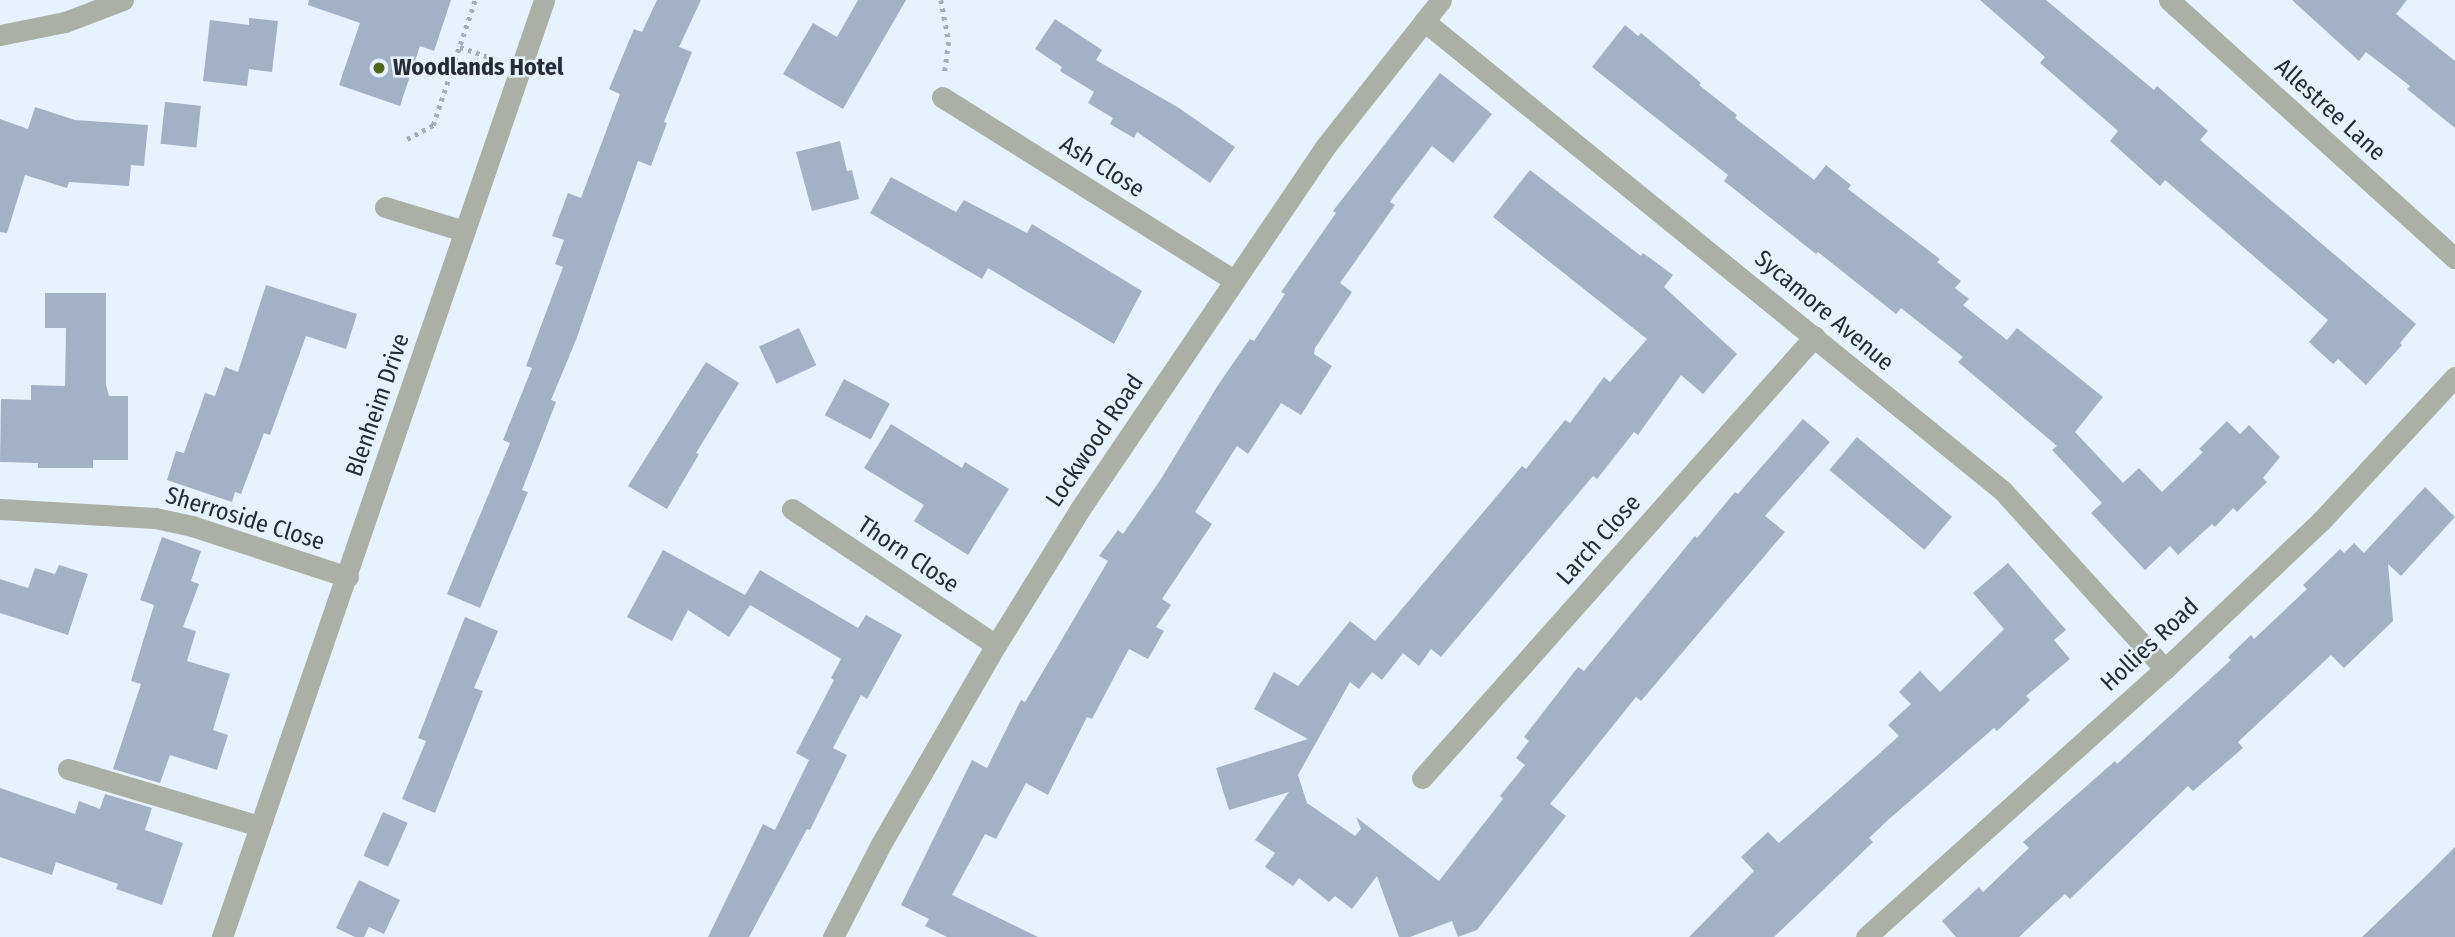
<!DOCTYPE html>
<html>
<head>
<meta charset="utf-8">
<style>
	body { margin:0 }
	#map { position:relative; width:2455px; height:937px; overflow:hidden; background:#e7f2ff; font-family:"Fira Sans Condensed",sans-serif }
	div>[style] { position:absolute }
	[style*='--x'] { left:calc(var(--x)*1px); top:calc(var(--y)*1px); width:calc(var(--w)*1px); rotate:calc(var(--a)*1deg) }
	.building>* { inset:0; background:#a1b2c7; transform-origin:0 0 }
	.path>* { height:4.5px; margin-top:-2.25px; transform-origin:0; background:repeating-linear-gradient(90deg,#a4aeb9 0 3.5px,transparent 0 8.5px) }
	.minor>* { height:21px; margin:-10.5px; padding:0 10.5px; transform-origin:10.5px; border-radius:10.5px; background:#abafa5 }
	.dots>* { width:19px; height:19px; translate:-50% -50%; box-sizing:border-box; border:4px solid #e7f2ff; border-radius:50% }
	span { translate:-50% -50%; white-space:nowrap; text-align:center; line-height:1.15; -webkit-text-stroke:5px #e7f2ff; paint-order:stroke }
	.poi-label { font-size:24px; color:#252c34; font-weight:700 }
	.left { translate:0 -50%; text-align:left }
	.street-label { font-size:24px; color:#252c34 }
</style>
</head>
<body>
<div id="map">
	<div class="building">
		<i style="clip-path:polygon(309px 0,451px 0,434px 51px,420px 46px,400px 106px,339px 85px,360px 23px,308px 5px)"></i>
		<i style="clip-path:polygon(657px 0,701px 0,679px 47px,692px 52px,664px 122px,667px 123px,651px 166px,638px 161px,576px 340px,551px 400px,556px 402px,522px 490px,528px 492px,480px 608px,447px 594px,510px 443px,503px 440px,532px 368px,526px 366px,563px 267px,555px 264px,564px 240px,552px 236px,568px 193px,581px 198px,620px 94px,609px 89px,634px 29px,642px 32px)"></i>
		<i style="clip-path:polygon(858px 0,906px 0,843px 109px,783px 74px,813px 23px,837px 37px)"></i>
		<i style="clip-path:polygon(1980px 0,2046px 0,2154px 90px,2157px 86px,2208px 131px,2200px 140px,2416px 324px,2400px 343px,2402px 345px,2366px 385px,2338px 359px,2333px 364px,2309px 342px,2328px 320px,2165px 180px,2160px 186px,2110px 141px,2118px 131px,2040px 63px,2045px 57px)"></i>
		<i style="clip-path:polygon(2292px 0,2407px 0,2396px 14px,2455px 61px,2455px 128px,2407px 89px,2410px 86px,2366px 52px,2359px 61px)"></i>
		<i style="clip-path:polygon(249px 18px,278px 21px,272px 72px,249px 69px,247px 86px,203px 81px,210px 20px,249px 25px)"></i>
		<i style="clip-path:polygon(1055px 19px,1102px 50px,1096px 60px,1179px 108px,1235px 147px,1210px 183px,1137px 132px,1134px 138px,1110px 124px,1113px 118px,1088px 103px,1094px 92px,1060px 71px,1062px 67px,1035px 49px)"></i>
		<i style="clip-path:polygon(1625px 25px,1638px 36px,1641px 33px,1701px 83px,1699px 85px,1737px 115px,1735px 118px,1814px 180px,1826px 165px,1851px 185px,1848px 189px,1940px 259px,1937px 262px,1961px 281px,1955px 288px,1969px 299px,1963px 305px,2007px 340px,2017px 328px,2103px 397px,2075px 432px,2123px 483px,2139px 468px,2162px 492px,2203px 452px,2199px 449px,2227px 421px,2240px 434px,2249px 425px,2280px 457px,2263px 478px,2267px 482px,2237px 512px,2233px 508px,2215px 527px,2212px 524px,2178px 555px,2170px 546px,2145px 570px,2091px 513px,2102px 503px,2052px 450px,2057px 446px,1958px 362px,1963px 357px,1901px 308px,1896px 314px,1818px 252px,1816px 254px,1724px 181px,1728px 175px,1709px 160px,1592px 67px)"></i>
		<i style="clip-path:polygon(1440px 73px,1492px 114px,1453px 163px,1432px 146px,1394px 196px,1390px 202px,1395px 205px,1340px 283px,1352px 292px,1315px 348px,1314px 354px,1332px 366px,1301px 415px,1281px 403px,1248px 454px,1237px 446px,1195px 512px,1212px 524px,1162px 599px,1171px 605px,1156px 627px,1164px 631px,1148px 659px,1129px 649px,1092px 719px,1087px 717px,1048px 795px,1026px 783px,996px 839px,985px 834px,952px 895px,1038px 937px,947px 937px,925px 926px,929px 919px,901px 905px,972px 760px,987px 768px,1021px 700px,1025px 702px,1108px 561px,1099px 556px,1118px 530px,1123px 534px,1161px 479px,1218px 385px,1250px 339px,1254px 341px,1285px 294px,1281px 292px,1336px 213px,1333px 211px)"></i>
		<i style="left:165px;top:102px;width:36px;height:42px;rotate:6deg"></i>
		<i style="clip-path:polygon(35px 107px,75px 120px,148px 125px,144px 166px,131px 165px,129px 186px,69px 182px,67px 188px,25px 175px,7px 233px,0 232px,0 119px,28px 129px)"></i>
		<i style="clip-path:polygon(840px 141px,847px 171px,852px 170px,859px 199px,812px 211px,796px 152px)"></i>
		<i style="clip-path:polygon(1530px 170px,1641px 256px,1643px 253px,1673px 275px,1664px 287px,1737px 354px,1703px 394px,1681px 375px,1638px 435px,1634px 432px,1597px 479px,1593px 476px,1441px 657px,1431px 649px,1419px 666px,1403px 653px,1382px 680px,1372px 672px,1359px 689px,1350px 682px,1298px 775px,1307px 803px,1355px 836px,1361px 829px,1356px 817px,1439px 881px,1503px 799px,1500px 796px,1525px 765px,1516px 758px,1529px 741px,1524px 737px,1578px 667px,1584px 671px,1695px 536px,1697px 538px,1735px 492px,1738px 494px,1803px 419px,1830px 442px,1765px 516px,1785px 532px,1641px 701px,1636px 697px,1550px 804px,1566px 816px,1477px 930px,1458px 937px,1452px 921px,1410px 937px,1399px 937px,1377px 876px,1352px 909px,1335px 896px,1329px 902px,1299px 878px,1293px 886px,1265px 867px,1275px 853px,1255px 840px,1289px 792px,1229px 810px,1216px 768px,1308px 739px,1254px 709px,1274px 672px,1298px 686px,1350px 621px,1375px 641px,1522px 466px,1526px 469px,1565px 420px,1570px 423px,1604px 377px,1610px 382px,1647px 339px,1493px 217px)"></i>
		<i style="clip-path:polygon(891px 177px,956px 212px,964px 200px,1027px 233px,1032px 224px,1142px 291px,1114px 344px,988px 268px,982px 279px,870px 213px)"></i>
		<i style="clip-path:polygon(266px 285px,357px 314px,346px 349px,306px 336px,270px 435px,264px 433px,241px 494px,235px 492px,232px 502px,167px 480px,176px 451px,184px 453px,205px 393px,215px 396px,225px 367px,238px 372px)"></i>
		<i style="clip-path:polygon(45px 293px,106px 293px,106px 385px,109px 396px,128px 396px,128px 460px,93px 460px,93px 468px,38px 468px,38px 463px,0 462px,1px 399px,31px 400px,31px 385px,65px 386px,66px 328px,45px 328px)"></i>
		<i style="left:799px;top:328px;width:41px;height:44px;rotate:65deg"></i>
		<i style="clip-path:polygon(706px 362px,739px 383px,696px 453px,699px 454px,667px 509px,628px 486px)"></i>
		<i style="left:844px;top:379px;width:52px;height:41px;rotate:28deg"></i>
		<i style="clip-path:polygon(891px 424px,962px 468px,965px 462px,1009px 489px,968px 555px,914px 521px,924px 505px,864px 468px)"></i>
		<i style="left:1857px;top:437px;width:124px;height:43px;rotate:40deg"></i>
		<i style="clip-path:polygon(2425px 487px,2455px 517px,2401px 576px,2388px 564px,2393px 621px,2344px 668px,2331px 655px,2238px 742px,2243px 748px,2193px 791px,2188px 786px,2070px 899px,2065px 894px,2019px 937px,1956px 937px,1942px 921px,1979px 887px,1983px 892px,2029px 848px,2023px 842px,2115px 761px,2117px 764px,2231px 660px,2228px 657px,2251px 635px,2254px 639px,2307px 589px,2303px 585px,2340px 549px,2344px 553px,2354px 543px,2364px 553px)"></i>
		<i style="clip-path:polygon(162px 537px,201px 551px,191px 581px,199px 584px,183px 627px,196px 631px,187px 661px,230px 674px,213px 730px,228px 735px,217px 770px,170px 755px,160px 783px,113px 769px,141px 684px,131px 681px,154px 605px,140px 600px)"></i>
		<i style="clip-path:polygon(663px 550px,745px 595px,760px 570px,858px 628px,866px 615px,902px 635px,867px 699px,861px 695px,833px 748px,847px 755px,810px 830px,807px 829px,749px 937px,708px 937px,763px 824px,775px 830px,809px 760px,796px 753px,834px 680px,831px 678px,841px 659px,750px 605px,729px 637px,688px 610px,672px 641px,627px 617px)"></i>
		<i style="clip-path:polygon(2008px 563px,2066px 630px,2054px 640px,2070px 659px,2026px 696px,2030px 700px,1997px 731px,1994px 728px,1888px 820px,1869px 838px,1873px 842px,1774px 937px,1689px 937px,1754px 871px,1741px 857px,1768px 832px,1779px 843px,1899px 736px,1888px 725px,1911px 704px,1899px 692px,1920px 671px,1940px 692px,2004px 629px,1973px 593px)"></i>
		<i style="clip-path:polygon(59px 565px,88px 574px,68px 635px,0 613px,0 579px,28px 588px,35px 568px,55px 574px)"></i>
		<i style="clip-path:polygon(465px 617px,498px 631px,474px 688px,483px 691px,435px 813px,402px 799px,426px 741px,418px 738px)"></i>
		<i style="clip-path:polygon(0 788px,75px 814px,79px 801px,100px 809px,105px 794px,152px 808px,145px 830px,183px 843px,162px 905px,116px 889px,118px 884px,56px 862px,52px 875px,0 857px)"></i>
		<i style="left:383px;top:812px;width:27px;height:48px;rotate:24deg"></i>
		<i style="clip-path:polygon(2455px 847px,2455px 937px,2362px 937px,2428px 874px)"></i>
		<i style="clip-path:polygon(359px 880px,400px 900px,384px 934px,369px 927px,364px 937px,355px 937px,336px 928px)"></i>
	</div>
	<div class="path">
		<i style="--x:941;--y:0;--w:43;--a:79.2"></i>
		<i style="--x:949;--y:42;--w:30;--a:98"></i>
		<i style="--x:460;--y:47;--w:37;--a:19"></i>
		<i style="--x:407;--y:139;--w:30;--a:-28"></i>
		<i style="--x:433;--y:125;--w:132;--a:-71.4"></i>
	</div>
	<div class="minor">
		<i style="--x:2169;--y:0;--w:385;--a:42.1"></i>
		<i style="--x:1424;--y:21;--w:744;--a:39.06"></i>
		<i style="--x:2002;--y:490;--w:242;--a:47.7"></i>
		<i style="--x:0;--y:35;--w:66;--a:-11.3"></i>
		<i style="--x:65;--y:22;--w:62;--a:-20.8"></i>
		<i style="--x:942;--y:97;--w:345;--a:32.1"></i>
		<i style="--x:385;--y:207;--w:83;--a:16.9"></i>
		<i style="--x:0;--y:509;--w:155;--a:3.3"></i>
		<i style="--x:155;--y:518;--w:38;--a:12"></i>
		<i style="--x:192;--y:526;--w:164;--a:18.1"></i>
		<i style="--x:792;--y:509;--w:245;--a:33.7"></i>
		<i style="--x:68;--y:769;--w:199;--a:16.6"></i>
		<i style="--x:1422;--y:778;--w:591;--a:-48.36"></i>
		<i style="--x:222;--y:937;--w:991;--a:-71.03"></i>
		<i style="--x:833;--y:937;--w:105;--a:-62.7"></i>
		<i style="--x:881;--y:844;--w:230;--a:-60"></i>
		<i style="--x:996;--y:645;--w:160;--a:-58.3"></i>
		<i style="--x:1080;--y:509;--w:437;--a:-55.9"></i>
		<i style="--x:1325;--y:147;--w:187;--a:-51.7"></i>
		<i style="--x:1866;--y:937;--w:402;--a:-41.9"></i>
		<i style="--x:2165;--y:669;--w:215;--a:-43.5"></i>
		<i style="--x:2321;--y:521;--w:197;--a:-47.1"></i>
	</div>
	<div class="dots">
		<i style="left:379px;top:68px;background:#4e691b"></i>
	</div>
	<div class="poi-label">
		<span class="left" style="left:393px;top:68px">Woodlands Hotel</span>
	</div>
	<div class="street-label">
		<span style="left:2330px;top:110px;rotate:42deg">Allestree Lane</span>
		<span style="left:1102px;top:167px;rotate:32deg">Ash Close</span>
		<span style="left:1824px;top:311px;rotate:40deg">Sycamore Avenue</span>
		<span style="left:378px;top:405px;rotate:-71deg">Blenheim Drive</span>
		<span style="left:1095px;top:441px;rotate:-56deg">Lockwood Road</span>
		<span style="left:245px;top:519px;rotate:17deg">Sherroside Close</span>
		<span style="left:1599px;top:540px;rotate:-48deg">Larch Close</span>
		<span style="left:908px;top:555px;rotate:34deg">Thorn Close</span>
		<span style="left:2150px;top:645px;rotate:-43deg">Hollies Road</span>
	</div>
</div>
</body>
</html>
